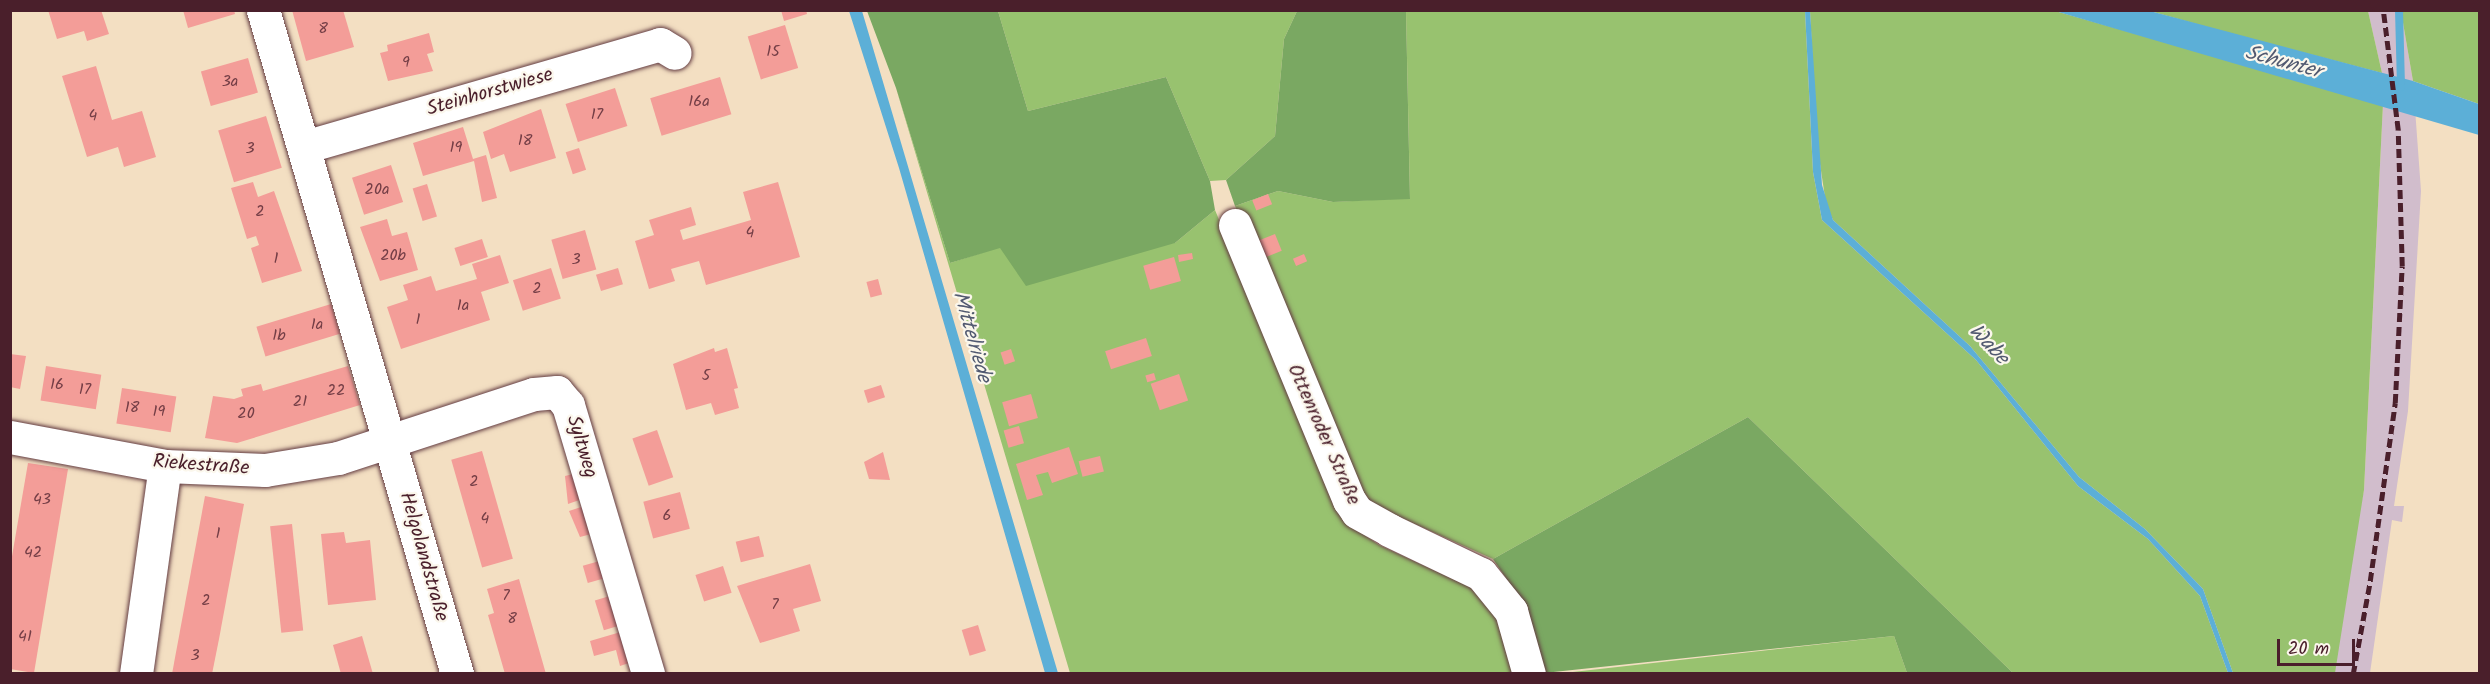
<!DOCTYPE html>
<html>
<head>
<meta charset="utf-8">
<style>
	body { margin:0 }
	#map { position:relative; width:2490px; height:684px; overflow:hidden; background:#f3dfc2; font-family:Kalam,sans-serif }
	div>[style] { position:absolute }
	[style*='--x'] { left:calc(var(--x)*1px); top:calc(var(--y)*1px); width:calc(var(--w)*1px); rotate:calc(var(--a)*1deg) }
	.industrial>* { inset:0; background:#d1bdcc }
	.green>* { inset:0; background:#98c26f }
	.forest>* { inset:0; background:#7aa862 }
	.water>* { inset:0; background:#5cafd7 }
	.stream>* { height:8px; margin:-4px; padding:0 4px; transform-origin:4px; border-radius:4px; background:#5cafd7 }
	.building>* { inset:0; background:#f39d98; transform-origin:0 0 }
	.roads { filter:drop-shadow(0 0 2px #633c42) drop-shadow(0 0 2px #633c42) }
	.minor>* { height:33px; margin:-16.5px; padding:0 16.5px; transform-origin:16.5px; border-radius:16.5px; background:#fff }
	.rail>* { height:4.5px; margin-top:-2.25px; transform-origin:0; background:repeating-linear-gradient(90deg,#4a1f2b 0 9px,transparent 0 13.5px) }
	span { translate:-50% -50%; white-space:nowrap; text-align:center; line-height:1.15; -webkit-text-stroke:4.5px #fbf7ec; paint-order:stroke }
	.number-label { font-size:16px; color:#743e46 }
	.number-label span { -webkit-text-stroke-width:0 }
	.street-label { font-size:20px; color:#4a1f2b }
	.water-label { font-size:21px; color:#515970; font-style:italic }
	.frame { position:absolute; inset:0; border:12px solid #4a1f2b; pointer-events:none }
	.scale { position:absolute; left:2277px; top:639px; width:78px; height:27px; box-sizing:border-box; border:3px solid #4a1f2b; border-top:0; padding-left:8px; font-size:18px; line-height:21px; white-space:nowrap; color:#4a1f2b; -webkit-text-stroke:4px #fbf7ec; paint-order:stroke }
</style>
</head>
<body>
<div id="map">
	<div class="industrial">
		<i style="clip-path:polygon(2368px 11px,2401px 11px,2413px 81px,2421px 191px,2408px 411px,2394px 506px,2404px 506px,2402px 522px,2392px 520px,2370px 673px,2326px 674px,2364px 490px,2383px 104px,2382px 73px)"></i>
	</div>
	<div class="green">
		<i style="clip-path:polygon(998px 11px,1297px 11px,1284px 39px,1275px 136px,1226px 180px,1210px 181px,1166px 77px,1028px 111px)"></i>
		<i style="clip-path:polygon(1406px 11px,1805px 11px,1813px 172px,1822px 220px,1976px 360px,2078px 486px,2148px 539px,2200px 596px,2228px 673px,2013px 673px,1748px 417px,1493px 559px,1366px 502px,1235px 206px,1278px 191px,1333px 202px,1410px 198px)"></i>
		<i style="clip-path:polygon(1810px 11px,2055px 11px,2383px 104px,2364px 490px,2335px 673px,2233px 673px,2203px 589px,2145px 529px,2079px 477px,1970px 346px,1833px 220px,1826px 204px,1817px 144px)"></i>
		<i style="clip-path:polygon(2150px 11px,2368px 11px,2382px 73px,2232px 34px)"></i>
		<i style="clip-path:polygon(2401px 11px,2479px 11px,2479px 104px,2413px 81px)"></i>
		<i style="clip-path:polygon(896px 88px,950px 263px,1000px 247px,1175px 243px,1215px 210px,1344px 521px,1379px 545px,1472px 588px,1497px 617px,1513px 673px,1070px 673px)"></i>
		<i style="clip-path:polygon(1894px 636px,1907px 673px,1555px 674px)"></i>
	</div>
	<div class="forest">
		<i style="clip-path:polygon(867px 11px,998px 11px,1028px 111px,1166px 77px,1210px 181px,1215px 210px,1175px 243px,1026px 286px,1000px 248px,950px 263px,896px 88px)"></i>
		<i style="clip-path:polygon(1297px 11px,1406px 11px,1410px 199px,1333px 202px,1278px 191px,1235px 206px,1226px 180px,1275px 136px,1284px 39px)"></i>
		<i style="clip-path:polygon(1748px 417px,2013px 673px,1907px 673px,1894px 636px,1544px 673px,1525px 606px,1493px 559px)"></i>
	</div>
	<div class="water">
		<i style="clip-path:polygon(849px 11px,862px 11px,1058px 673px,1045px 673px,899px 168px)"></i>
		<i style="clip-path:polygon(1805px 11px,1810px 11px,1822px 185px,1833px 220px,1970px 346px,2079px 477px,2145px 529px,2203px 589px,2233px 673px,2228px 673px,2200px 596px,2148px 539px,2078px 486px,1976px 360px,1822px 220px,1813px 172px)"></i>
		<i style="clip-path:polygon(2055px 11px,2150px 11px,2413px 81px,2479px 104px,2479px 135px)"></i>
	</div>
	<div class="stream">
		<i style="--x:2399;--y:10;--w:77;--a:88.5"></i>
	</div>
	<div class="building">
		<i style="clip-path:polygon(48px 10px,101px 10px,109px 34px,87px 41px,84px 31px,57px 39px)"></i>
		<i style="clip-path:polygon(183px 10px,234px 10px,235px 14px,188px 28px)"></i>
		<i style="clip-path:polygon(292px 10px,343px 10px,354px 47px,306px 61px)"></i>
		<i style="clip-path:polygon(781px 10px,806px 10px,807px 14px,784px 21px)"></i>
		<i style="left:785px;top:25px;width:45px;height:39px;rotate:73deg"></i>
		<i style="clip-path:polygon(429px 33px,434px 52px,427px 54px,433px 71px,388px 81px,380px 53px,388px 51px,387px 45px)"></i>
		<i style="left:248px;top:58px;width:36px;height:49px;rotate:74deg"></i>
		<i style="clip-path:polygon(96px 66px,112px 120px,142px 111px,156px 157px,124px 167px,118px 147px,87px 157px,62px 76px)"></i>
		<i style="left:720px;top:77px;width:39px;height:73px;rotate:73deg"></i>
		<i style="left:615px;top:88px;width:40px;height:52px;rotate:72deg"></i>
		<i style="clip-path:polygon(541px 109px,556px 158px,510px 172px,504px 154px,491px 159px,483px 132px)"></i>
		<i style="left:266px;top:116px;width:54px;height:50px;rotate:73deg"></i>
		<i style="clip-path:polygon(463px 127px,473px 159px,486px 155px,497px 198px,482px 202px,474px 161px,423px 176px,413px 143px)"></i>
		<i style="left:579px;top:148px;width:23px;height:14px;rotate:72deg"></i>
		<i style="left:391px;top:165px;width:39px;height:41px;rotate:72deg"></i>
		<i style="clip-path:polygon(253px 182px,258px 197px,274px 191px,302px 271px,262px 283px,251px 248px,259px 245px,256px 236px,247px 239px,231px 188px)"></i>
		<i style="clip-path:polygon(778px 182px,800px 257px,706px 285px,699px 261px,671px 269px,675px 281px,649px 289px,635px 241px,654px 235px,649px 220px,691px 207px,696px 225px,680px 230px,683px 240px,751px 220px,743px 192px)"></i>
		<i style="left:427px;top:184px;width:34px;height:15px;rotate:73deg"></i>
		<i style="left:1268px;top:194px;width:11px;height:17px;rotate:68deg"></i>
		<i style="clip-path:polygon(387px 219px,392px 236px,407px 232px,418px 270px,380px 281px,360px 227px)"></i>
		<i style="left:585px;top:230px;width:41px;height:35px;rotate:74deg"></i>
		<i style="left:1275px;top:234px;width:18px;height:17px;rotate:68deg"></i>
		<i style="left:482px;top:239px;width:19px;height:29px;rotate:72deg"></i>
		<i style="clip-path:polygon(1192px 253px,1193px 259px,1179px 262px,1178px 255px)"></i>
		<i style="left:1304px;top:254px;width:8px;height:12px;rotate:67deg"></i>
		<i style="clip-path:polygon(500px 255px,509px 283px,481px 292px,490px 320px,401px 349px,387px 307px,408px 300px,403px 285px,431px 276px,436px 291px,477px 279px,472px 264px)"></i>
		<i style="left:1174px;top:257px;width:25px;height:32px;rotate:74deg"></i>
		<i style="left:551px;top:268px;width:32px;height:40px;rotate:72deg"></i>
		<i style="left:618px;top:268px;width:17px;height:23px;rotate:73deg"></i>
		<i style="left:878px;top:279px;width:16px;height:12px;rotate:75deg"></i>
		<i style="left:331px;top:304px;width:31px;height:78px;rotate:73deg"></i>
		<i style="left:1146px;top:338px;width:19px;height:43px;rotate:72deg"></i>
		<i style="clip-path:polygon(714px 348px,715px 352px,727px 348px,738px 388px,734px 389px,739px 408px,715px 415px,711px 403px,686px 410px,673px 364px)"></i>
		<i style="left:1011px;top:349px;width:13px;height:11px;rotate:72deg"></i>
		<i style="clip-path:polygon(10px 354px,26px 356px,20px 389px,10px 387px)"></i>
		<i style="left:46px;top:366px;width:56px;height:35px;rotate:9deg"></i>
		<i style="clip-path:polygon(348px 366px,360px 405px,237px 443px,205px 438px,213px 396px,234px 399px,243px 396px,241px 389px,261px 384px,263px 391px)"></i>
		<i style="left:1154px;top:373px;width:7px;height:9px;rotate:74deg"></i>
		<i style="left:1179px;top:374px;width:28px;height:30px;rotate:71deg"></i>
		<i style="left:881px;top:385px;width:13px;height:18px;rotate:72deg"></i>
		<i style="left:122px;top:388px;width:55px;height:36px;rotate:9deg"></i>
		<i style="left:1031px;top:394px;width:25px;height:30px;rotate:74deg"></i>
		<i style="left:1019px;top:426px;width:18px;height:16px;rotate:74deg"></i>
		<i style="left:657px;top:430px;width:50px;height:26px;rotate:71deg"></i>
		<i style="clip-path:polygon(1069px 447px,1078px 474px,1052px 483px,1048px 472px,1036px 475px,1043px 495px,1027px 500px,1016px 464px)"></i>
		<i style="left:482px;top:451px;width:112px;height:32px;rotate:74deg"></i>
		<i style="clip-path:polygon(883px 452px,890px 480px,869px 479px,864px 462px)"></i>
		<i style="left:1100px;top:456px;width:16px;height:22px;rotate:76deg"></i>
		<i style="clip-path:polygon(28px 463px,68px 469px,34px 673px,10px 669px,10px 568px)"></i>
		<i style="clip-path:polygon(577px 473px,585px 498px,568px 504px,565px 476px)"></i>
		<i style="left:680px;top:492px;width:38px;height:38px;rotate:75deg"></i>
		<i style="clip-path:polygon(205px 496px,244px 504px,219px 639px,212px 674px,172px 674px)"></i>
		<i style="clip-path:polygon(587px 505px,595px 533px,580px 537px,569px 511px)"></i>
		<i style="left:292px;top:524px;width:107px;height:22px;rotate:84deg"></i>
		<i style="clip-path:polygon(344px 532px,346px 543px,370px 540px,376px 600px,328px 605px,321px 534px)"></i>
		<i style="left:759px;top:536px;width:21px;height:24px;rotate:76deg"></i>
		<i style="left:603px;top:560px;width:18px;height:21px;rotate:74deg"></i>
		<i style="clip-path:polygon(810px 564px,821px 601px,793px 609px,800px 631px,760px 643px,737px 586px)"></i>
		<i style="left:723px;top:566px;width:28px;height:29px;rotate:72deg"></i>
		<i style="clip-path:polygon(519px 579px,526px 604px,546px 674px,505px 674px,488px 615px,494px 613px,487px 589px)"></i>
		<i style="left:613px;top:595px;width:31px;height:19px;rotate:73deg"></i>
		<i style="left:978px;top:625px;width:27px;height:17px;rotate:73deg"></i>
		<i style="clip-path:polygon(624px 631px,632px 662px,620px 666px,616px 650px,594px 656px,590px 641px)"></i>
		<i style="clip-path:polygon(362px 636px,373px 674px,341px 674px,333px 645px)"></i>
	</div>
	<div class="roads">
		<div class="minor">
			<i style="--x:263;--y:10;--w:692;--a:73.71"></i>
			<i style="--x:304;--y:147;--w:371;--a:-16.1"></i>
			<i style="--x:660;--y:44;--w:17;--a:31"></i>
			<i style="--x:1235;--y:225;--w:298;--a:67.5"></i>
			<i style="--x:1349;--y:500;--w:14;--a:56"></i>
			<i style="--x:1357;--y:512;--w:37;--a:29"></i>
			<i style="--x:1389;--y:530;--w:102;--a:25.6"></i>
			<i style="--x:1481;--y:574;--w:48;--a:51"></i>
			<i style="--x:1511;--y:611;--w:66;--a:74.1"></i>
			<i style="--x:10;--y:437;--w:158;--a:10.6"></i>
			<i style="--x:165;--y:466;--w:100;--a:2.3"></i>
			<i style="--x:265;--y:470;--w:74;--a:-9.3"></i>
			<i style="--x:338;--y:458;--w:206;--a:-18.1"></i>
			<i style="--x:534;--y:394;--w:23;--a:-5"></i>
			<i style="--x:557;--y:392;--w:17;--a:50"></i>
			<i style="--x:568;--y:405;--w:281;--a:73.4"></i>
			<i style="--x:136;--y:674;--w:210;--a:-82.1"></i>
		</div>
	</div>
	<div class="rail">
		<i style="--x:2353;--y:674;--w:95;--a:-79.6"></i>
		<i style="--x:2370;--y:581;--w:180;--a:-82"></i>
		<i style="--x:2395;--y:403;--w:137;--a:-87.1"></i>
		<i style="--x:2402;--y:266;--w:136;--a:-91.7"></i>
		<i style="--x:2398;--y:130;--w:121;--a:-97.1"></i>
	</div>
	<div class="number-label">
		<span style="left:323px;top:29px">8</span>
		<span style="left:773px;top:52px">15</span>
		<span style="left:406px;top:63px">9</span>
		<span style="left:230px;top:82px">3a</span>
		<span style="left:699px;top:102px">16a</span>
		<span style="left:597px;top:115px">17</span>
		<span style="left:93px;top:116px">4</span>
		<span style="left:525px;top:141px">18</span>
		<span style="left:456px;top:148px">19</span>
		<span style="left:250px;top:149px">3</span>
		<span style="left:377px;top:190px">20a</span>
		<span style="left:260px;top:212px">2</span>
		<span style="left:750px;top:233px">4</span>
		<span style="left:393px;top:256px">20b</span>
		<span style="left:276px;top:259px">1</span>
		<span style="left:576px;top:260px">3</span>
		<span style="left:537px;top:289px">2</span>
		<span style="left:463px;top:306px">1a</span>
		<span style="left:418px;top:320px">1</span>
		<span style="left:317px;top:325px">1a</span>
		<span style="left:279px;top:336px">1b</span>
		<span style="left:706px;top:376px">5</span>
		<span style="left:57px;top:385px">16</span>
		<span style="left:85px;top:390px">17</span>
		<span style="left:336px;top:391px">22</span>
		<span style="left:300px;top:402px">21</span>
		<span style="left:132px;top:408px">18</span>
		<span style="left:159px;top:412px">19</span>
		<span style="left:246px;top:414px">20</span>
		<span style="left:474px;top:482px">2</span>
		<span style="left:42px;top:500px">43</span>
		<span style="left:667px;top:516px">6</span>
		<span style="left:485px;top:519px">4</span>
		<span style="left:218px;top:534px">1</span>
		<span style="left:33px;top:553px">42</span>
		<span style="left:506px;top:596px">7</span>
		<span style="left:206px;top:601px">2</span>
		<span style="left:775px;top:605px">7</span>
		<span style="left:512px;top:619px">8</span>
		<span style="left:25px;top:637px">41</span>
		<span style="left:195px;top:656px">3</span>
	</div>
	<div class="street-label">
		<span style="left:490px;top:93px;rotate:-16deg">Steinhorstwiese</span>
		<span style="left:1323px;top:435px;rotate:66deg">Ottenroder Straße</span>
		<span style="left:581px;top:447px;rotate:73deg">Syltweg</span>
		<span style="left:201px;top:466px;rotate:4deg">Riekestraße</span>
		<span style="left:423px;top:557px;rotate:74deg">Helgolandstraße</span>
	</div>
	<div class="water-label">
		<span style="left:2283px;top:63px;rotate:15deg">Schunter</span>
		<span style="left:971px;top:337px;rotate:74deg">Mittelriede</span>
		<span style="left:1988px;top:345px;rotate:46deg">Wabe</span>
	</div>
	<div class="frame"></div>
	<div class="scale">20 m</div>
</div>
</body>
</html>
